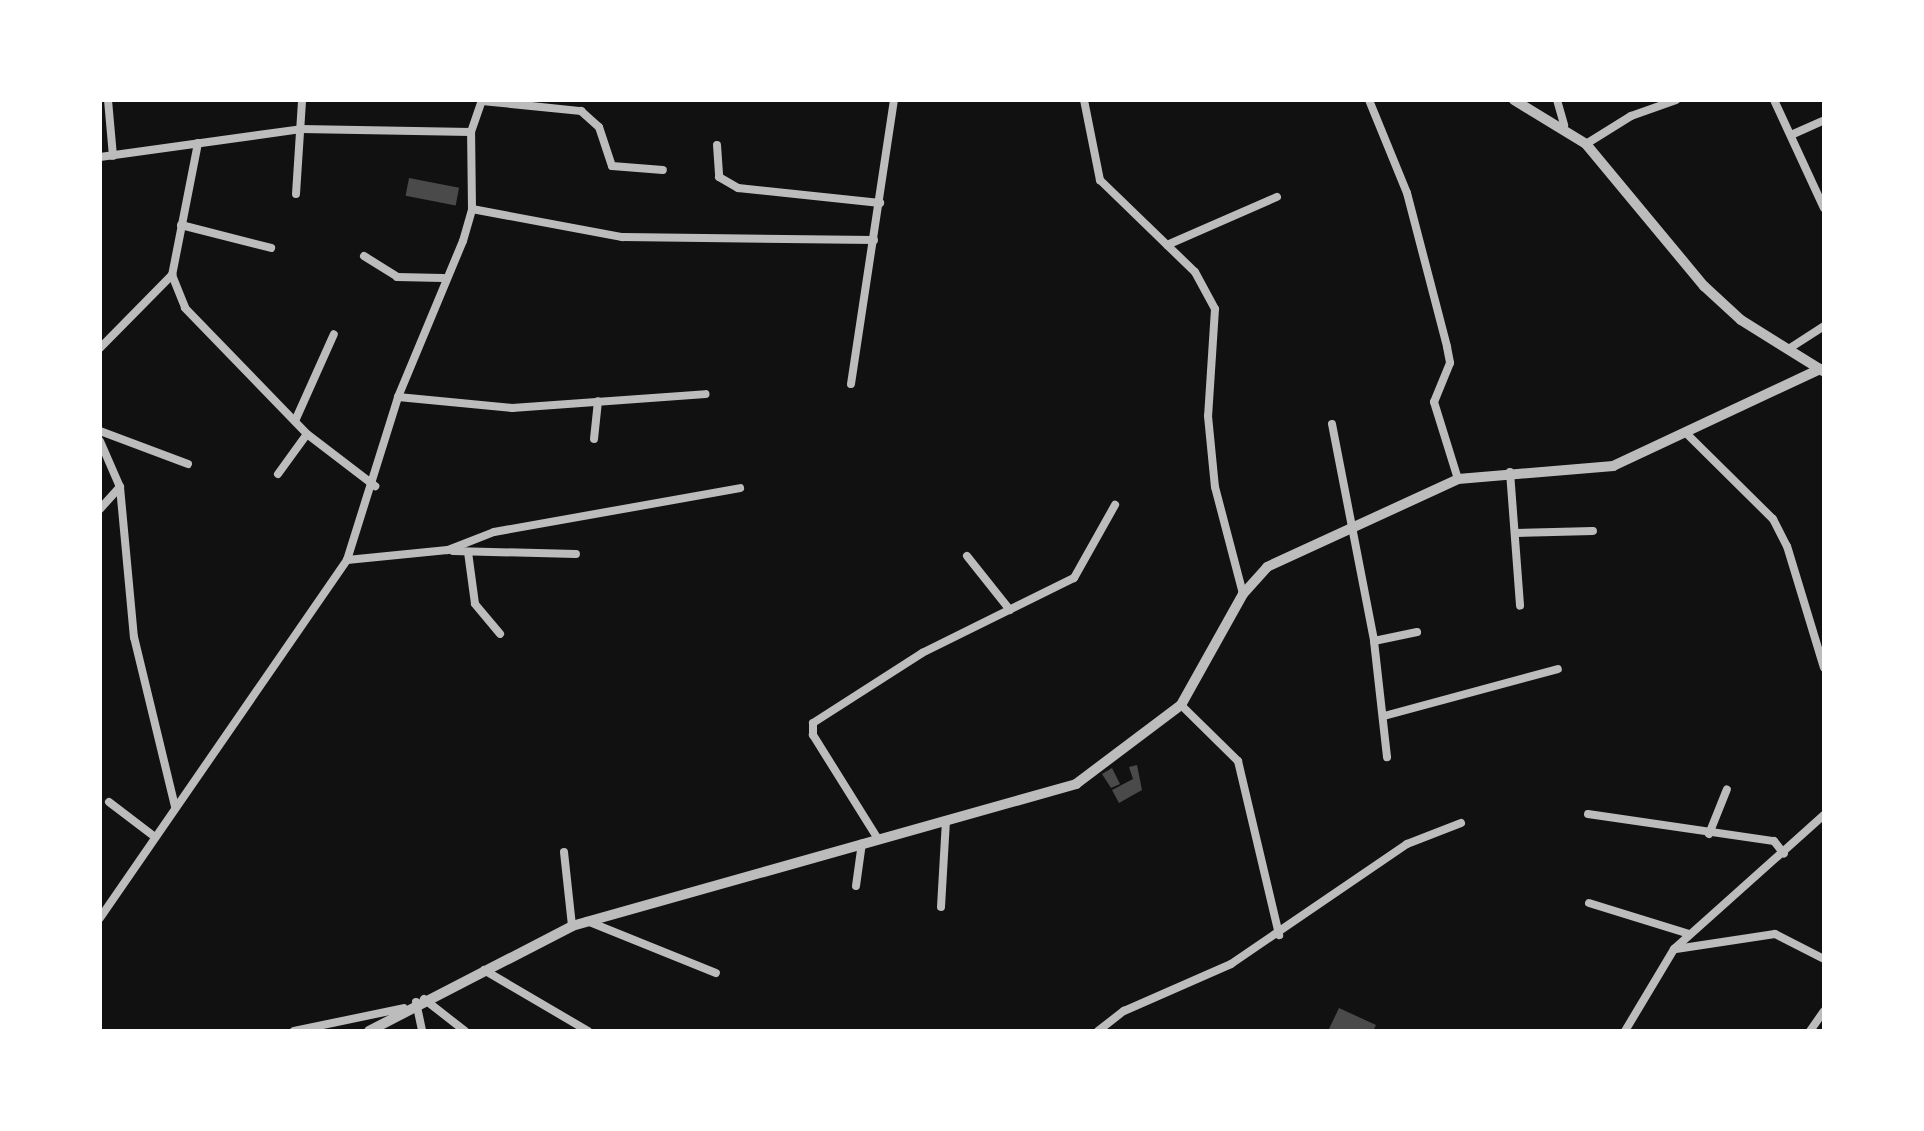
<!DOCTYPE html>
<html>
<head>
<meta charset="utf-8">
<style>
	body { margin:0 }
	#map { position:relative; width:1924px; height:1131px; overflow:hidden; background:#111; font-family:"Fira Sans Condensed",sans-serif }
	div>[style] { position:absolute }
	[style*='--x'] { left:calc(var(--x)*1px); top:calc(var(--y)*1px); width:calc(var(--w)*1px); rotate:calc(var(--a)*1deg) }
	.building>* { inset:0; background:#4a4a4a; transform-origin:0 0 }
	.minor>* { height:8px; margin:-4px; padding:0 4px; transform-origin:4px; border-radius:4px; background:#bcbcbc }
	.tertiary>* { height:10px; margin:-5px; padding:0 5px; transform-origin:5px; border-radius:5px; background:#bcbcbc }
	span { translate:-50% -50%; white-space:nowrap; text-align:center; line-height:1.15; -webkit-text-stroke:8px #fff; paint-order:stroke }
	.frame { position:absolute; inset:0; border:102px solid #fff; pointer-events:none }
</style>
</head>
<body>
<div id="map">
	<div class="building">
		<i style="left:409px;top:178px;width:51px;height:18px;rotate:11deg"></i>
		<i style="clip-path:polygon(1137px 765px,1142px 790px,1119px 803px,1112px 790px,1133px 779px,1129px 767px)"></i>
		<i style="clip-path:polygon(1112px 768px,1120px 784px,1111px 788px,1102px 774px)"></i>
		<i style="clip-path:polygon(1339px 1008px,1376px 1025px,1373px 1031px,1328px 1031px)"></i>
	</div>
	<div class="minor">
		<i style="--x:108;--y:100;--w:56;--a:84.9"></i>
		<i style="--x:1084;--y:100;--w:82;--a:78.7"></i>
		<i style="--x:1100;--y:180;--w:132;--a:44.1"></i>
		<i style="--x:1195;--y:272;--w:42;--a:61.6"></i>
		<i style="--x:1215;--y:309;--w:107;--a:93.7"></i>
		<i style="--x:1208;--y:416;--w:71;--a:84.4"></i>
		<i style="--x:1215;--y:487;--w:111;--a:75.3"></i>
		<i style="--x:1369;--y:100;--w:100;--a:67.8"></i>
		<i style="--x:1407;--y:193;--w:159;--a:75.4"></i>
		<i style="--x:1447;--y:347;--w:16;--a:79"></i>
		<i style="--x:1450;--y:363;--w:42;--a:112.3"></i>
		<i style="--x:1434;--y:402;--w:81;--a:72.7"></i>
		<i style="--x:1557;--y:100;--w:26;--a:74"></i>
		<i style="--x:1774;--y:100;--w:119;--a:65.2"></i>
		<i style="--x:482;--y:101;--w:100;--a:5.8"></i>
		<i style="--x:581;--y:111;--w:24;--a:42"></i>
		<i style="--x:599;--y:127;--w:41;--a:71.6"></i>
		<i style="--x:612;--y:166;--w:51;--a:4.5"></i>
		<i style="--x:1791;--y:135;--w:36;--a:-24"></i>
		<i style="--x:198;--y:143;--w:135;--a:101.1"></i>
		<i style="--x:172;--y:275;--w:35;--a:68"></i>
		<i style="--x:185;--y:308;--w:175;--a:45.9"></i>
		<i style="--x:307;--y:434;--w:86;--a:37.4"></i>
		<i style="--x:1586;--y:144;--w:53;--a:-31.9"></i>
		<i style="--x:1631;--y:116;--w:48;--a:-19.6"></i>
		<i style="--x:717;--y:145;--w:32;--a:86"></i>
		<i style="--x:719;--y:177;--w:22;--a:30"></i>
		<i style="--x:738;--y:188;--w:143;--a:6"></i>
		<i style="--x:100;--y:157;--w:203;--a:-7.9"></i>
		<i style="--x:301;--y:129;--w:170;--a:1"></i>
		<i style="--x:296;--y:194;--w:94;--a:-86.3"></i>
		<i style="--x:472;--y:209;--w:153;--a:10.6"></i>
		<i style="--x:622;--y:237;--w:252;--a:0.7"></i>
		<i style="--x:181;--y:225;--w:93;--a:14.3"></i>
		<i style="--x:1167;--y:245;--w:120;--a:-23.6"></i>
		<i style="--x:364;--y:256;--w:39;--a:32"></i>
		<i style="--x:397;--y:277;--w:46;--a:1.2"></i>
		<i style="--x:100;--y:348;--w:103;--a:-45.4"></i>
		<i style="--x:1790;--y:348;--w:40;--a:-32.9"></i>
		<i style="--x:851;--y:384;--w:287;--a:-81.4"></i>
		<i style="--x:398;--y:397;--w:115;--a:5.5"></i>
		<i style="--x:512;--y:408;--w:194;--a:-4.1"></i>
		<i style="--x:295;--y:421;--w:95;--a:-65.9"></i>
		<i style="--x:1332;--y:424;--w:221;--a:79"></i>
		<i style="--x:1374;--y:641;--w:117;--a:83.6"></i>
		<i style="--x:100;--y:431;--w:94;--a:20.6"></i>
		<i style="--x:1687;--y:434;--w:121;--a:44.7"></i>
		<i style="--x:1773;--y:519;--w:30;--a:63"></i>
		<i style="--x:1787;--y:546;--w:127;--a:73.1"></i>
		<i style="--x:594;--y:439;--w:38;--a:-84"></i>
		<i style="--x:100;--y:441;--w:50;--a:66.5"></i>
		<i style="--x:120;--y:487;--w:151;--a:84.7"></i>
		<i style="--x:134;--y:637;--w:175;--a:76.4"></i>
		<i style="--x:1510;--y:472;--w:134;--a:85.7"></i>
		<i style="--x:278;--y:474;--w:49;--a:-54.1"></i>
		<i style="--x:100;--y:509;--w:30;--a:-48"></i>
		<i style="--x:1515;--y:533;--w:78;--a:-1.5"></i>
		<i style="--x:453;--y:551;--w:123;--a:1.4"></i>
		<i style="--x:468;--y:552;--w:52;--a:82.3"></i>
		<i style="--x:475;--y:604;--w:39;--a:50"></i>
		<i style="--x:967;--y:556;--w:69;--a:51.5"></i>
		<i style="--x:347;--y:560;--w:101;--a:-5.7"></i>
		<i style="--x:448;--y:550;--w:49;--a:-21.4"></i>
		<i style="--x:494;--y:532;--w:250;--a:-10.1"></i>
		<i style="--x:1374;--y:641;--w:44;--a:-11.8"></i>
		<i style="--x:1181;--y:705;--w:80;--a:44.5"></i>
		<i style="--x:1238;--y:761;--w:179;--a:76.7"></i>
		<i style="--x:1384;--y:716;--w:180;--a:-15.1"></i>
		<i style="--x:109;--y:802;--w:58;--a:37.3"></i>
		<i style="--x:1588;--y:814;--w:188;--a:8.3"></i>
		<i style="--x:1774;--y:841;--w:16;--a:52"></i>
		<i style="--x:1709;--y:834;--w:48;--a:-68.2"></i>
		<i style="--x:878;--y:839;--w:123;--a:-122"></i>
		<i style="--x:813;--y:735;--w:12;--a:-90"></i>
		<i style="--x:813;--y:723;--w:130;--a:-32.7"></i>
		<i style="--x:922;--y:653;--w:169;--a:-26.3"></i>
		<i style="--x:1074;--y:578;--w:84;--a:-60.7"></i>
		<i style="--x:564;--y:852;--w:74;--a:83.8"></i>
		<i style="--x:856;--y:886;--w:43;--a:-82.1"></i>
		<i style="--x:1589;--y:903;--w:105;--a:17.2"></i>
		<i style="--x:941;--y:907;--w:87;--a:-86.7"></i>
		<i style="--x:100;--y:918;--w:435;--a:-55.4"></i>
		<i style="--x:347;--y:560;--w:171;--a:-72.6"></i>
		<i style="--x:398;--y:397;--w:169;--a:-67.4"></i>
		<i style="--x:463;--y:241;--w:33;--a:-74"></i>
		<i style="--x:472;--y:209;--w:77;--a:-90.7"></i>
		<i style="--x:471;--y:132;--w:34;--a:-71"></i>
		<i style="--x:587;--y:921;--w:139;--a:22"></i>
		<i style="--x:1676;--y:949;--w:100;--a:-8.6"></i>
		<i style="--x:1775;--y:934;--w:55;--a:27"></i>
		<i style="--x:484;--y:970;--w:121;--a:30.4"></i>
		<i style="--x:424;--y:999;--w:52;--a:38"></i>
		<i style="--x:416;--y:1002;--w:30;--a:78"></i>
		<i style="--x:294;--y:1031;--w:112;--a:-11.8"></i>
		<i style="--x:1098;--y:1031;--w:33;--a:-38"></i>
		<i style="--x:1124;--y:1011;--w:117;--a:-23.7"></i>
		<i style="--x:1231;--y:964;--w:213;--a:-34.3"></i>
		<i style="--x:1407;--y:844;--w:58;--a:-21.3"></i>
		<i style="--x:1625;--y:1031;--w:96;--a:-59.1"></i>
		<i style="--x:1674;--y:949;--w:201;--a:-41.8"></i>
		<i style="--x:1810;--y:1031;--w:24;--a:-55"></i>
	</div>
	<div class="tertiary">
		<i style="--x:1514;--y:100;--w:84;--a:31.4"></i>
		<i style="--x:1586;--y:144;--w:185;--a:50.3"></i>
		<i style="--x:1704;--y:286;--w:50;--a:42.6"></i>
		<i style="--x:1741;--y:320;--w:97;--a:31.9"></i>
		<i style="--x:369;--y:1031;--w:229;--a:-27.3"></i>
		<i style="--x:572;--y:926;--w:524;--a:-15.73"></i>
		<i style="--x:1076;--y:784;--w:131;--a:-37"></i>
		<i style="--x:1181;--y:705;--w:127;--a:-60.8"></i>
		<i style="--x:1243;--y:594;--w:36;--a:-48"></i>
		<i style="--x:1267;--y:567;--w:210;--a:-24.7"></i>
		<i style="--x:1458;--y:479;--w:156;--a:-4.8"></i>
		<i style="--x:1613;--y:466;--w:229;--a:-25.1"></i>
	</div>
	<div class="frame"></div>
</div>
</body>
</html>
